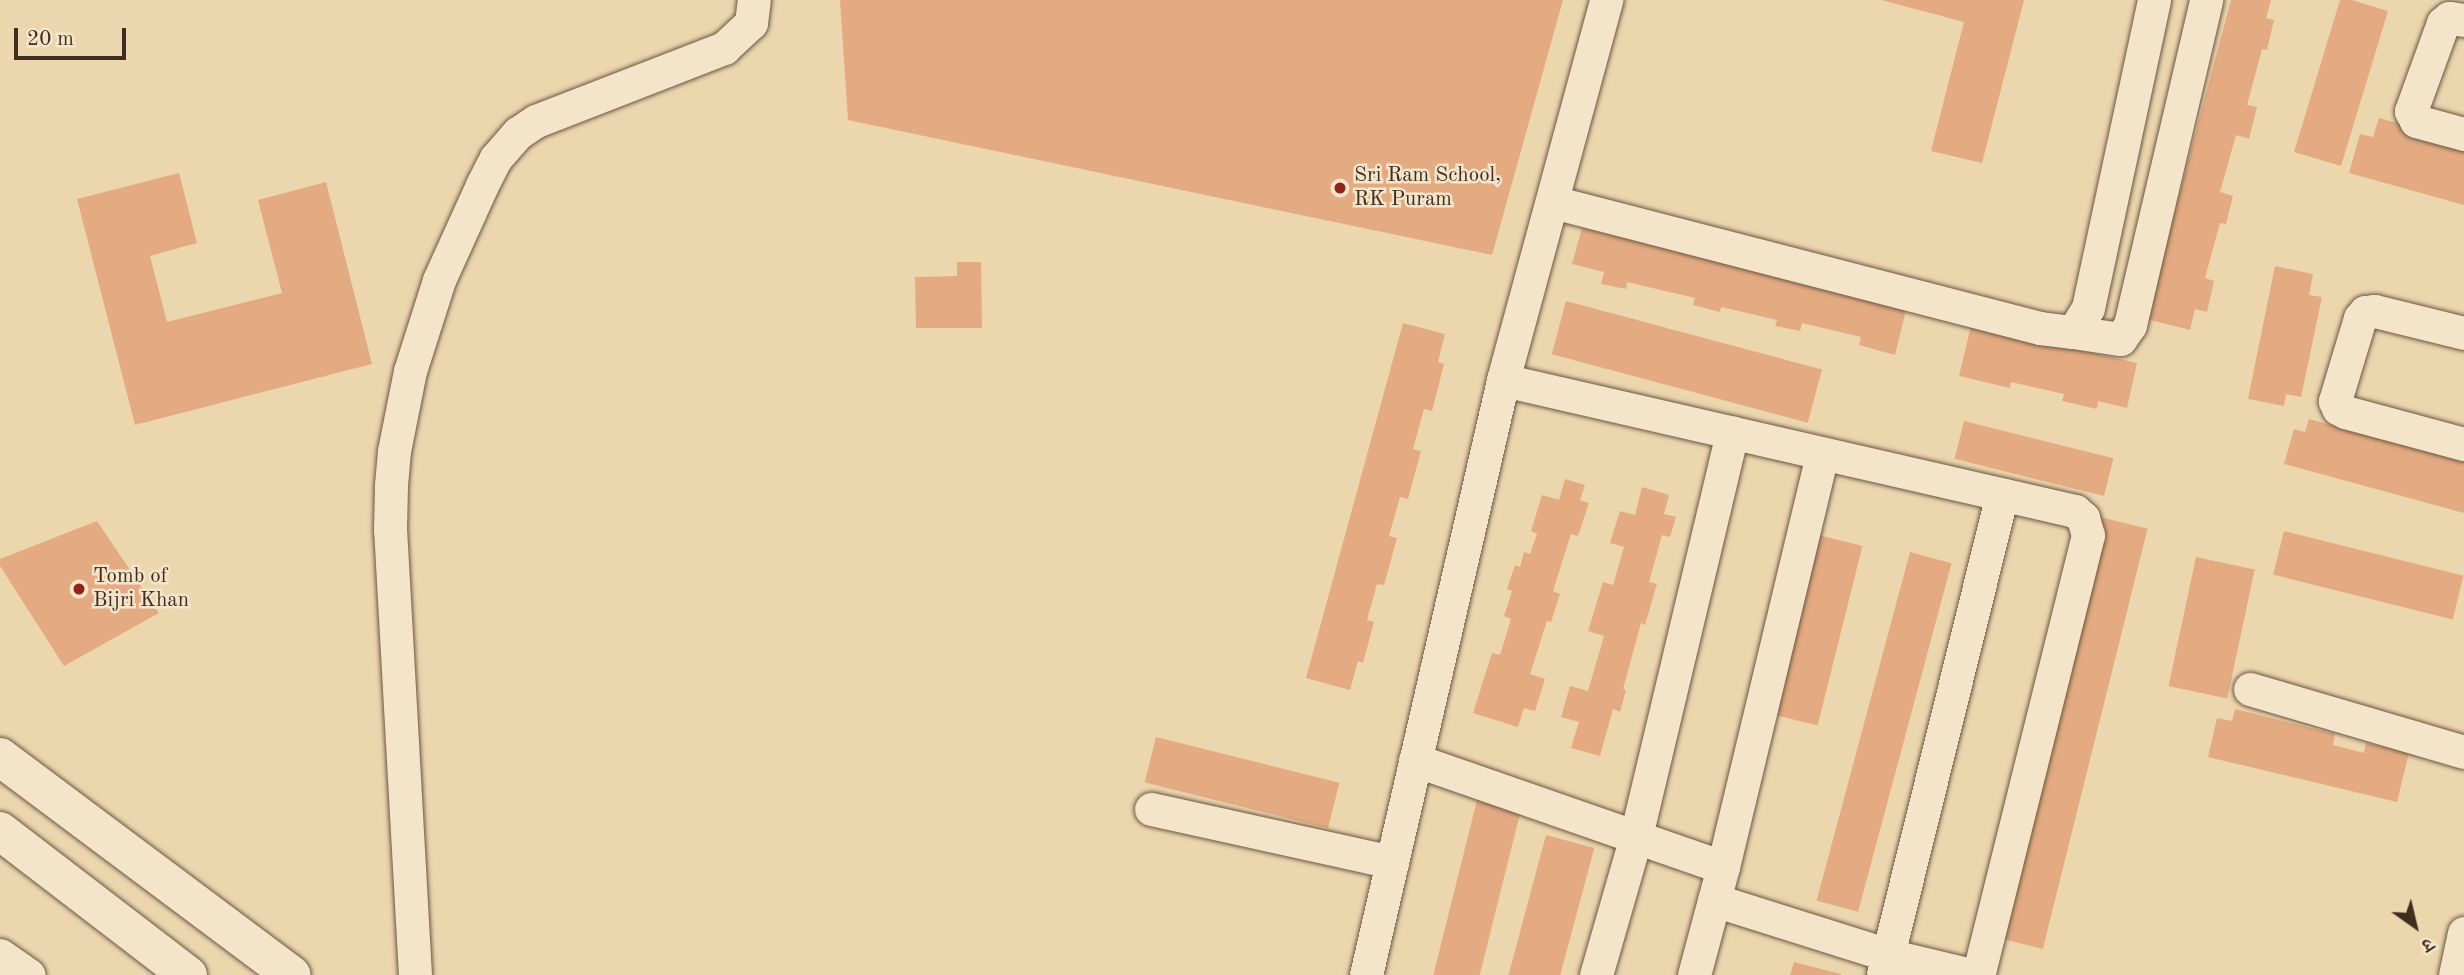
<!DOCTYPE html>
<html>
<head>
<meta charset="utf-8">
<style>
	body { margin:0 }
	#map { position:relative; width:2464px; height:975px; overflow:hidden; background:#ecd6ae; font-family:"Old Standard TT","Noto Serif Devanagari",serif }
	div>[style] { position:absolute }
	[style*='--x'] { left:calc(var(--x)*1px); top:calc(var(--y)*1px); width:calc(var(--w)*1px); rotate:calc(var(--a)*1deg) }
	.building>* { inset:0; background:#e4ab82; transform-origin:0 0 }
	.roads { filter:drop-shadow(0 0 2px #6a5744) drop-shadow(0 0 2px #6a5744) }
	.street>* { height:33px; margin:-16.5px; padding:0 16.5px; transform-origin:16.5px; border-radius:16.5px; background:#f3e4ca }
	.secondary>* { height:38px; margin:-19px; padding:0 19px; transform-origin:19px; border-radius:19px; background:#f3e4ca }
	.dots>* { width:19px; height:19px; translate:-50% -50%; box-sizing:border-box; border:4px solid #f3e4ca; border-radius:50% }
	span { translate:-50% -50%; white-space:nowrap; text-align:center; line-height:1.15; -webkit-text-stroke:5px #f3e4ca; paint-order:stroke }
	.poi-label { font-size:21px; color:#3f2d20 }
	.left { translate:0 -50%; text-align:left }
	.north { position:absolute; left:2380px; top:891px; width:70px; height:70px; -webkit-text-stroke:5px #f3e4ca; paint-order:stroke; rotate:146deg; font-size:19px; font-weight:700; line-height:28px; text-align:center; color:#3f2d20 }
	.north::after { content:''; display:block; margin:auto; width:24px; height:32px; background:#3f2d20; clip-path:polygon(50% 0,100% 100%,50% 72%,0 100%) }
	.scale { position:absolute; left:14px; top:28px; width:112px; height:32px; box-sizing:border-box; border:4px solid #3f2d20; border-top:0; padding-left:9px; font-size:21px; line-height:24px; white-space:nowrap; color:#3f2d20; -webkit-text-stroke:5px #f3e4ca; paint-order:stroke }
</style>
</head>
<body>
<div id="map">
	<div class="building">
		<i style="clip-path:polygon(840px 0,1563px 0,1492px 255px,848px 120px)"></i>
		<i style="clip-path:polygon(1881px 0,2024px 0,1982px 163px,1931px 151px,1964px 22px)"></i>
		<i style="clip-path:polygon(2231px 0,2271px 0,2266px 18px,2274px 20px,2267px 50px,2262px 49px,2247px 105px,2257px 107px,2249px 139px,2236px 135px,2220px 192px,2233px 196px,2226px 224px,2220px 223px,2205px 278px,2214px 281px,2207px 312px,2195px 309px,2190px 330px,2146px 319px)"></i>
		<i style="clip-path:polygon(2340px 0,2352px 0,2388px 11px,2341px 166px,2294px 152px)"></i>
		<i style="clip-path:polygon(2379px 118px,2464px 141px,2464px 205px,2349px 173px,2360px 134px,2373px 137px)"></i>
		<i style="clip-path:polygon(179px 173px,197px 243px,150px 256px,167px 322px,282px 293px,258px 200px,326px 182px,372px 364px,135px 425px,77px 199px)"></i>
		<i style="clip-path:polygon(1582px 228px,1907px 306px,1895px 355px,1859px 345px,1861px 337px,1802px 323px,1800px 331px,1775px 326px,1777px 320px,1721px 307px,1720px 312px,1693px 305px,1695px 298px,1627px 282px,1626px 289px,1601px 284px,1604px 272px,1572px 264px)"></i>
		<i style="clip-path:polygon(957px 262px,981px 262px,982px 328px,916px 328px,915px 277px,957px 276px)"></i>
		<i style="clip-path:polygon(2275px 266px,2313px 274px,2309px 295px,2322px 297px,2301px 397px,2286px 394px,2284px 406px,2248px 399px)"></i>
		<i style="left:1566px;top:301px;width:265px;height:55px;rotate:15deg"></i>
		<i style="clip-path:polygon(1403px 323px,1445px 334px,1438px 362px,1444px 364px,1432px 411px,1424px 409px,1413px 449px,1421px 451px,1408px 499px,1400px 497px,1389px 536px,1397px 538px,1384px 585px,1377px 584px,1367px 620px,1374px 622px,1363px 663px,1358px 661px,1350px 690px,1306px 678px)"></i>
		<i style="clip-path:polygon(1971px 326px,2137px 363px,2127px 408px,2098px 401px,2097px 409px,2062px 401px,2064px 394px,2011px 382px,2010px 388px,1959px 376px)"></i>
		<i style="clip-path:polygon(2309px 419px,2464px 461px,2464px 513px,2284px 464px,2294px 429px,2305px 432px)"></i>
		<i style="left:1964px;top:421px;width:154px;height:39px;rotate:14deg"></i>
		<i style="clip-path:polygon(1565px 479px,1585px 485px,1580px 500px,1589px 503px,1578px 536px,1571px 534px,1553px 591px,1560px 594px,1551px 622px,1547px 621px,1530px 674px,1545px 679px,1535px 711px,1524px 708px,1518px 727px,1473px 713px,1492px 653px,1500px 655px,1511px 619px,1504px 616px,1512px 591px,1507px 589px,1515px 565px,1520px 567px,1524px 552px,1530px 554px,1537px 534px,1531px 531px,1542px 495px,1559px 500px)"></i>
		<i style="clip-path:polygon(1642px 487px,1669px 495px,1664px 514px,1676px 517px,1670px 537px,1662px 535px,1649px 582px,1657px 584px,1645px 625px,1641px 623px,1623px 689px,1626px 690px,1620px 712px,1613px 709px,1600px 756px,1571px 748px,1579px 722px,1561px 717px,1570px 686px,1588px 691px,1604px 636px,1588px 631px,1603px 582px,1613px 585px,1624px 547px,1610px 543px,1620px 511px,1635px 515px)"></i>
		<i style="left:2100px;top:517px;width:49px;height:433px;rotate:14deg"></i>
		<i style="clip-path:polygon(97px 521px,159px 613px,64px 666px,0 566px,0 559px)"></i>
		<i style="left:2284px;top:531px;width:185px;height:45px;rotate:14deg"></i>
		<i style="left:1810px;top:533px;width:54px;height:185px;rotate:14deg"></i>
		<i style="left:1910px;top:552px;width:43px;height:361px;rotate:15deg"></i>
		<i style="left:2196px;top:557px;width:60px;height:132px;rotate:12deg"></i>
		<i style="clip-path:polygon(2235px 709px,2335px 734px,2333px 745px,2364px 753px,2366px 743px,2409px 753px,2397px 802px,2208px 757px,2217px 718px,2232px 721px)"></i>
		<i style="left:1156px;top:737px;width:189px;height:47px;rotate:14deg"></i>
		<i style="left:1477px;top:800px;width:45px;height:181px;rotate:14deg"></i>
		<i style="left:1546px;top:835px;width:50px;height:145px;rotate:15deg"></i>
		<i style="clip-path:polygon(1794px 962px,1841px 974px,1841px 975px,1790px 975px)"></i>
	</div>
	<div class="roads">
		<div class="street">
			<i style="--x:2464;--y:20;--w:15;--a:-172"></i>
			<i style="--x:2449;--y:18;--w:8;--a:140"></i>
			<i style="--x:2443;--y:23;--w:94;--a:110"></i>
			<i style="--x:2411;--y:111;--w:11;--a:63"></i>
			<i style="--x:2416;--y:121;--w:50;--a:15.2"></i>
			<i style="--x:1553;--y:202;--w:503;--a:14.51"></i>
			<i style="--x:2040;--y:328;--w:33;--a:7"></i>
			<i style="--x:2073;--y:332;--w:28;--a:-58"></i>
			<i style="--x:2088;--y:308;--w:315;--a:-77.9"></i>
			<i style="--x:2073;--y:332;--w:48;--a:8.5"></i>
			<i style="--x:2120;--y:339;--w:17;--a:-54"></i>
			<i style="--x:2130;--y:325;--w:334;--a:-76.8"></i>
			<i style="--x:2464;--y:333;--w:92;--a:-166.1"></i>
			<i style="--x:2375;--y:311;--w:10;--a:174"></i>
			<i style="--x:2365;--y:312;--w:8;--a:130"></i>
			<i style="--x:2360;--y:318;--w:87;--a:106.8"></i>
			<i style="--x:2335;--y:401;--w:8;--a:67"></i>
			<i style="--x:2338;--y:408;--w:8;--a:30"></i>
			<i style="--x:2345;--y:412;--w:123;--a:15.1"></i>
			<i style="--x:1503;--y:380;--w:587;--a:12.9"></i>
			<i style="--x:2075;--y:511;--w:11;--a:41"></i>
			<i style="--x:2083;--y:518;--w:18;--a:74"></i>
			<i style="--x:2088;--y:535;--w:454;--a:104"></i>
			<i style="--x:2250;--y:689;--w:223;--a:16.4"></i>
			<i style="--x:1415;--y:760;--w:326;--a:19.2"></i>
			<i style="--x:1151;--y:809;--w:247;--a:12.4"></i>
			<i style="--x:1714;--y:900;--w:182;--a:17.5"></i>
			<i style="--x:1888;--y:955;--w:86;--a:13.4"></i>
			<i style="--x:0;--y:955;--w:35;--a:35"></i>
			<i style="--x:415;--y:975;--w:446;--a:-93.2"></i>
			<i style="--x:390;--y:530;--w:45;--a:-88.7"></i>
			<i style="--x:391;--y:485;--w:34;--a:-85"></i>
			<i style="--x:394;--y:451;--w:82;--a:-78.7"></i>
			<i style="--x:410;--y:371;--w:96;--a:-72.3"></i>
			<i style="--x:439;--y:280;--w:104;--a:-65.6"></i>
			<i style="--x:482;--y:185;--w:30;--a:-63"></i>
			<i style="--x:496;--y:158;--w:33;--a:-49"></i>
			<i style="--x:518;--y:133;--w:22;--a:-34"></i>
			<i style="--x:536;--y:121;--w:202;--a:-21.2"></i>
			<i style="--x:724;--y:48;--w:37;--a:-43"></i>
			<i style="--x:751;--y:23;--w:23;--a:-83"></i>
			<i style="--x:1366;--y:975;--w:611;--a:-77.03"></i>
			<i style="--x:1503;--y:380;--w:394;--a:-74.8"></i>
			<i style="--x:1596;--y:975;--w:145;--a:-73.9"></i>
			<i style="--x:1636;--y:836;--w:415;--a:-76.6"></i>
			<i style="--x:1694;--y:975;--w:112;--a:-75"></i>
			<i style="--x:1723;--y:867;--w:425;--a:-76.5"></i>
			<i style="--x:1883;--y:975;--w:495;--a:-76.1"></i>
			<i style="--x:2455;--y:975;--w:43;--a:-77.9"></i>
		</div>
		<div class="secondary">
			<i style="--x:0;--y:757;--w:364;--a:36.8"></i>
			<i style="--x:0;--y:831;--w:237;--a:37.5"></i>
		</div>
	</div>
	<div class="dots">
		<i style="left:1340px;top:188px;background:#8f2418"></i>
		<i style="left:79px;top:589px;background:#8f2418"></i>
	</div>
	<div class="poi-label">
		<span class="left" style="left:1354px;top:188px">Sri Ram School,<br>RK Puram</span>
		<span class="left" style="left:93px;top:589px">Tomb of<br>Bijri Khan</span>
	</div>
	<div class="north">उ</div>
	<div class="scale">20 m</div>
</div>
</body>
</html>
